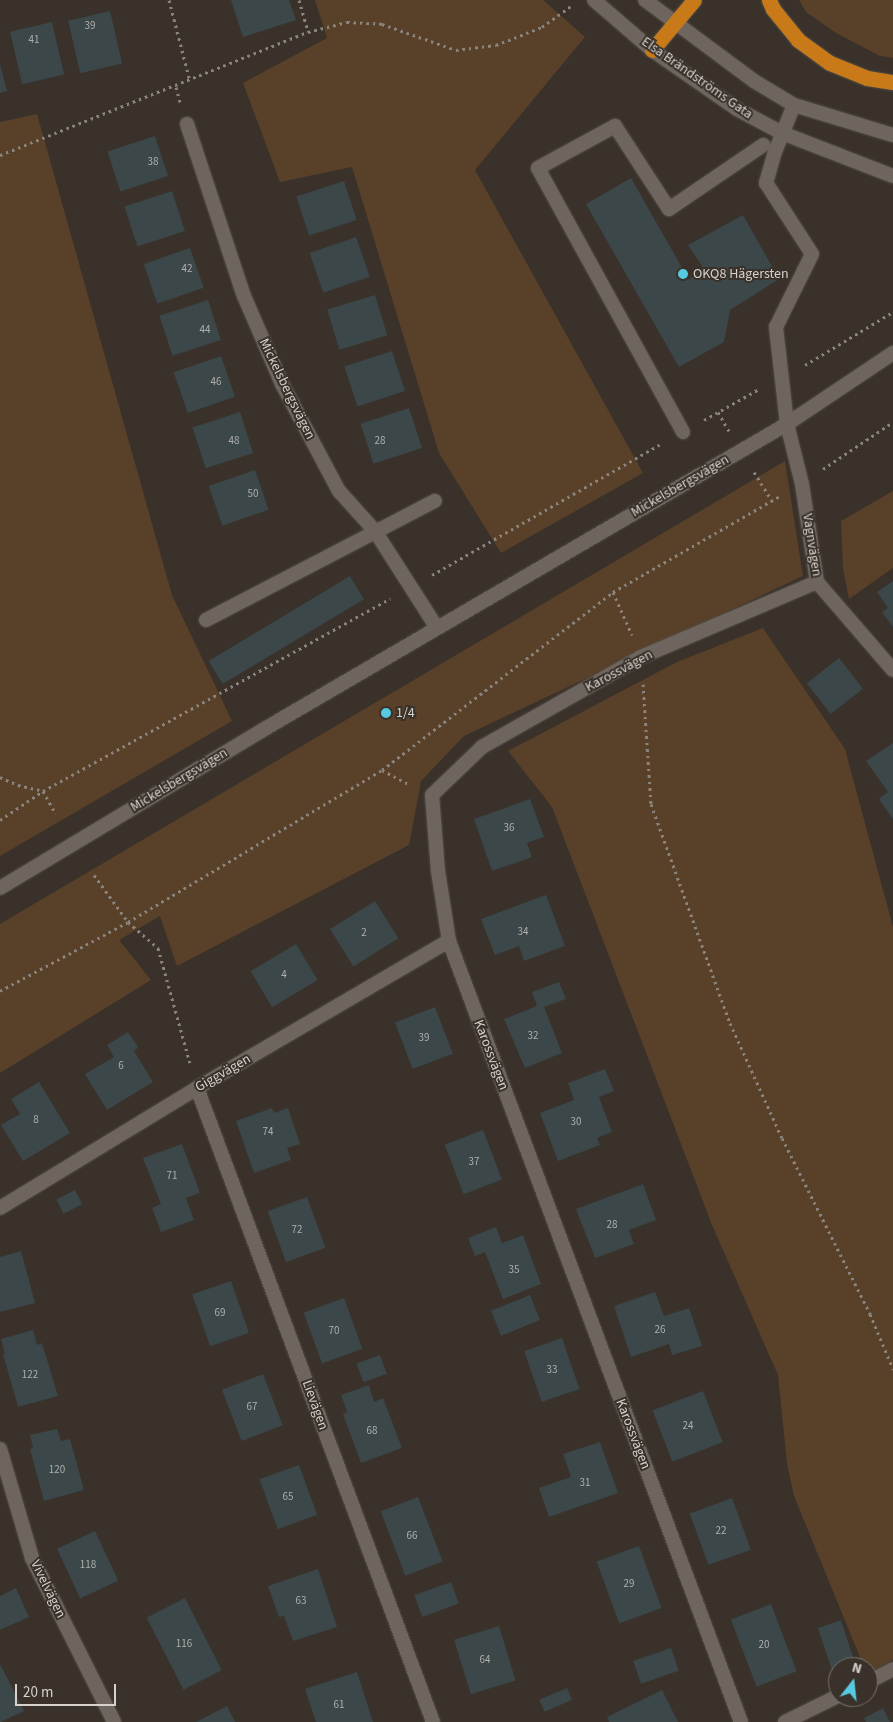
<!DOCTYPE html>
<html>
<head>
<meta charset="utf-8">
<style>
	body { margin:0 }
	#map { position:relative; width:893px; height:1722px; overflow:hidden; background:#39312a; font-family:"Source Sans 3",sans-serif }
	div>[style] { position:absolute }
	[style*='--x'] { left:calc(var(--x)*1px); top:calc(var(--y)*1px); width:calc(var(--w)*1px); rotate:calc(var(--a)*1deg) }
	.green>* { inset:0; background:#594028 }
	.building>* { inset:0; background:#3b4749; transform-origin:0 0 }
	.path>* { height:3px; margin-top:-1.5px; transform-origin:0; background:repeating-linear-gradient(90deg,#8a847e 0 2.5px,transparent 0 6.5px) }
	.roads { filter:drop-shadow(0 0 1px #534d47) drop-shadow(0 0 1px #534d47) }
	.service>* { height:14px; margin:-7px; padding:0 7px; transform-origin:7px; border-radius:7px; background:#6e665e }
	.minor>* { height:14px; margin:-7px; padding:0 7px; transform-origin:7px; border-radius:7px; background:#6e665e }
	.tertiary>* { height:14px; margin:-7px; padding:0 7px; transform-origin:7px; border-radius:7px; background:#6e665e }
	.secondary>* { height:14px; margin:-7px; padding:0 7px; transform-origin:7px; border-radius:7px; background:#6e665e }
	.motorway>* { height:15px; margin:-7.5px; padding:0 7.5px; transform-origin:7.5px; border-radius:7.5px; background:#c87a18 }
	.dots>* { width:14px; height:14px; translate:-50% -50%; box-sizing:border-box; border:2px solid #39312a; border-radius:50% }
	span { translate:-50% -50%; white-space:nowrap; text-align:center; line-height:1.15; -webkit-text-stroke:4px #39312a; paint-order:stroke }
	.number-label { font-size:11px; color:#afaeab }
	.number-label span { -webkit-text-stroke-width:0 }
	.street-label { font-size:14px; color:#d6d1cc }
	.poi-label { font-size:14px; color:#d6d1cc }
	.left { translate:0 -50%; text-align:left }
	.north { position:absolute; left:828px; top:1657px; width:50px; height:50px; box-sizing:border-box; background:#39312a; border:1px solid #78716b; border-radius:50%; rotate:16deg; font-size:14px; font-weight:700; line-height:20px; text-align:center; color:#d6d1cc }
	.north::after { content:''; display:block; margin:auto; width:18px; height:22px; background:#57c9e1; clip-path:polygon(50% 0,100% 100%,50% 72%,0 100%) }
	.scale { position:absolute; left:15px; top:1684px; width:101px; height:22px; box-sizing:border-box; border:2px solid #d6d1cc; border-top:0; padding-left:6px; font-size:15px; line-height:18px; white-space:nowrap; color:#d6d1cc; -webkit-text-stroke:4px #39312a; paint-order:stroke }
</style>
</head>
<body>
<div id="map">
	<div class="green">
		<i style="clip-path:polygon(315px 0,543px 0,585px 37px,475px 170px,643px 473px,501px 553px,439px 453px,352px 167px,280px 182px,243px 83px,327px 38px)"></i>
		<i style="clip-path:polygon(799px 0,893px 0,893px 58px,880px 56px,836px 33px,806px 12px)"></i>
		<i style="clip-path:polygon(37px 114px,172px 595px,232px 721px,0 856px,0 122px)"></i>
		<i style="clip-path:polygon(785px 461px,803px 576px,464px 736px,421px 781px,409px 845px,177px 966px,160px 916px,119px 940px,151px 980px,0 1073px,0 924px)"></i>
		<i style="clip-path:polygon(893px 491px,893px 568px,849px 599px,843px 568px,841px 521px)"></i>
		<i style="clip-path:polygon(763px 628px,845px 749px,893px 927px,893px 1660px,868px 1673px,868px 1667px,864px 1667px,794px 1496px,787px 1464px,778px 1375px,712px 1225px,552px 807px,508px 751px,677px 662px)"></i>
	</div>
	<div class="building">
		<i style="clip-path:polygon(231px 0,289px 0,296px 20px,243px 37px)"></i>
		<i style="left:110px;top:11px;width:54px;height:43px;rotate:77deg"></i>
		<i style="left:52px;top:22px;width:54px;height:43px;rotate:77deg"></i>
		<i style="clip-path:polygon(0 64px,7px 91px,0 93px)"></i>
		<i style="left:155px;top:136px;width:42px;height:50px;rotate:72deg"></i>
		<i style="clip-path:polygon(631px 178px,689px 280px,702px 266px,688px 245px,743px 215px,779px 279px,730px 310px,724px 342px,679px 367px,586px 204px)"></i>
		<i style="left:344px;top:181px;width:41px;height:50px;rotate:72deg"></i>
		<i style="left:172px;top:191px;width:42px;height:50px;rotate:72deg"></i>
		<i style="left:356px;top:237px;width:42px;height:49px;rotate:71deg"></i>
		<i style="left:190px;top:248px;width:42px;height:49px;rotate:71deg"></i>
		<i style="left:375px;top:295px;width:42px;height:50px;rotate:73deg"></i>
		<i style="left:208px;top:300px;width:42px;height:51px;rotate:72deg"></i>
		<i style="left:392px;top:351px;width:42px;height:50px;rotate:72deg"></i>
		<i style="left:221px;top:356px;width:43px;height:50px;rotate:71deg"></i>
		<i style="left:409px;top:408px;width:42px;height:51px;rotate:72deg"></i>
		<i style="left:240px;top:412px;width:43px;height:50px;rotate:72deg"></i>
		<i style="left:255px;top:470px;width:42px;height:49px;rotate:71deg"></i>
		<i style="left:350px;top:576px;width:27px;height:165px;rotate:59deg"></i>
		<i style="clip-path:polygon(893px 581px,893px 627px,882px 612px,888px 608px,877px 592px)"></i>
		<i style="left:839px;top:658px;width:39px;height:41px;rotate:52deg"></i>
		<i style="clip-path:polygon(893px 743px,893px 819px,879px 799px,888px 792px,866px 761px)"></i>
		<i style="clip-path:polygon(530px 799px,544px 837px,527px 843px,532px 857px,492px 871px,474px 819px)"></i>
		<i style="clip-path:polygon(546px 895px,565px 946px,524px 961px,519px 946px,495px 955px,481px 919px)"></i>
		<i style="left:375px;top:901px;width:44px;height:53px;rotate:58deg"></i>
		<i style="left:296px;top:944px;width:42px;height:53px;rotate:59deg"></i>
		<i style="clip-path:polygon(559px 982px,566px 999px,544px 1007px,562px 1053px,525px 1068px,504px 1019px,537px 1006px,532px 992px)"></i>
		<i style="left:435px;top:1007px;width:50px;height:43px;rotate:69deg"></i>
		<i style="clip-path:polygon(128px 1032px,138px 1047px,134px 1051px,153px 1082px,107px 1110px,85px 1074px,114px 1057px,107px 1045px)"></i>
		<i style="clip-path:polygon(605px 1069px,614px 1091px,599px 1097px,612px 1132px,597px 1138px,600px 1145px,558px 1161px,540px 1113px,574px 1100px,568px 1083px)"></i>
		<i style="clip-path:polygon(39px 1082px,70px 1133px,23px 1161px,1px 1125px,20px 1114px,11px 1099px)"></i>
		<i style="clip-path:polygon(272px 1108px,274px 1113px,288px 1108px,300px 1144px,287px 1148px,291px 1160px,254px 1173px,236px 1121px)"></i>
		<i style="left:483px;top:1130px;width:53px;height:41px;rotate:69deg"></i>
		<i style="clip-path:polygon(182px 1144px,200px 1193px,186px 1198px,194px 1220px,161px 1232px,152px 1208px,161px 1204px,143px 1158px)"></i>
		<i style="clip-path:polygon(643px 1184px,656px 1220px,629px 1230px,634px 1244px,595px 1258px,576px 1209px)"></i>
		<i style="left:75px;top:1190px;width:16px;height:21px;rotate:63deg"></i>
		<i style="left:307px;top:1197px;width:54px;height:42px;rotate:70deg"></i>
		<i style="clip-path:polygon(496px 1227px,502px 1243px,523px 1235px,541px 1284px,503px 1299px,485px 1252px,475px 1256px,468px 1238px)"></i>
		<i style="clip-path:polygon(21px 1251px,35px 1303px,0 1312px,0 1257px)"></i>
		<i style="left:231px;top:1281px;width:55px;height:41px;rotate:71deg"></i>
		<i style="clip-path:polygon(655px 1292px,664px 1316px,689px 1308px,702px 1346px,672px 1355px,669px 1344px,631px 1357px,614px 1306px)"></i>
		<i style="left:530px;top:1295px;width:27px;height:42px;rotate:68deg"></i>
		<i style="left:344px;top:1298px;width:54px;height:43px;rotate:70deg"></i>
		<i style="clip-path:polygon(33px 1330px,37px 1345px,42px 1343px,58px 1396px,18px 1407px,3px 1354px,5px 1354px,1px 1339px)"></i>
		<i style="left:562px;top:1338px;width:54px;height:40px;rotate:71deg"></i>
		<i style="left:380px;top:1355px;width:20px;height:25px;rotate:70deg"></i>
		<i style="left:263px;top:1374px;width:55px;height:44px;rotate:69deg"></i>
		<i style="clip-path:polygon(369px 1385px,374px 1402px,383px 1398px,402px 1448px,361px 1463px,343px 1414px,347px 1412px,341px 1395px)"></i>
		<i style="left:703px;top:1391px;width:55px;height:54px;rotate:69deg"></i>
		<i style="clip-path:polygon(57px 1429px,61px 1441px,70px 1439px,84px 1490px,44px 1501px,30px 1449px,33px 1448px,30px 1435px)"></i>
		<i style="clip-path:polygon(600px 1442px,618px 1493px,549px 1517px,539px 1488px,571px 1477px,563px 1454px)"></i>
		<i style="left:299px;top:1465px;width:53px;height:42px;rotate:70deg"></i>
		<i style="left:418px;top:1497px;width:69px;height:40px;rotate:69deg"></i>
		<i style="left:732px;top:1498px;width:55px;height:45px;rotate:70deg"></i>
		<i style="left:95px;top:1531px;width:55px;height:42px;rotate:65deg"></i>
		<i style="left:639px;top:1546px;width:66px;height:45px;rotate:70deg"></i>
		<i style="clip-path:polygon(318px 1569px,337px 1627px,293px 1641px,284px 1616px,279px 1617px,268px 1586px)"></i>
		<i style="left:451px;top:1582px;width:23px;height:39px;rotate:70deg"></i>
		<i style="clip-path:polygon(16px 1588px,29px 1617px,0 1630px,0 1596px)"></i>
		<i style="left:185px;top:1598px;width:81px;height:43px;rotate:63deg"></i>
		<i style="left:771px;top:1604px;width:72px;height:43px;rotate:69deg"></i>
		<i style="clip-path:polygon(841px 1620px,855px 1663px,838px 1667px,832px 1671px,818px 1628px)"></i>
		<i style="left:499px;top:1626px;width:57px;height:47px;rotate:73deg"></i>
		<i style="left:671px;top:1648px;width:24px;height:40px;rotate:71deg"></i>
		<i style="clip-path:polygon(0 1664px,24px 1711px,1px 1722px,0 1722px)"></i>
		<i style="clip-path:polygon(357px 1672px,373px 1722px,316px 1722px,305px 1689px)"></i>
		<i style="left:567px;top:1688px;width:13px;height:30px;rotate:67deg"></i>
		<i style="clip-path:polygon(662px 1690px,678px 1722px,609px 1722px,607px 1717px)"></i>
		<i style="clip-path:polygon(227px 1706px,235px 1722px,196px 1722px)"></i>
		<i style="clip-path:polygon(883px 1708px,890px 1722px,866px 1722px,864px 1718px)"></i>
	</div>
	<div class="path">
		<i style="--x:169;--y:0;--w:84;--a:75.5"></i>
		<i style="--x:299;--y:0;--w:33;--a:74"></i>
		<i style="--x:176;--y:87;--w:16;--a:75"></i>
		<i style="--x:0;--y:155;--w:332;--a:-21.8"></i>
		<i style="--x:308;--y:32;--w:40;--a:-14.4"></i>
		<i style="--x:347;--y:22;--w:35;--a:3"></i>
		<i style="--x:382;--y:24;--w:78;--a:19.4"></i>
		<i style="--x:456;--y:50;--w:40;--a:-7.1"></i>
		<i style="--x:496;--y:45;--w:49;--a:-21.4"></i>
		<i style="--x:542;--y:27;--w:37;--a:-36"></i>
		<i style="--x:805;--y:365;--w:103;--a:-31.1"></i>
		<i style="--x:718;--y:412;--w:22;--a:60"></i>
		<i style="--x:704;--y:420;--w:63;--a:-29.4"></i>
		<i style="--x:823;--y:469;--w:84;--a:-33.9"></i>
		<i style="--x:754;--y:472;--w:34;--a:58"></i>
		<i style="--x:432;--y:575;--w:264;--a:-29.8"></i>
		<i style="--x:613;--y:592;--w:47;--a:66.2"></i>
		<i style="--x:643;--y:684;--w:120;--a:86.2"></i>
		<i style="--x:651;--y:804;--w:233;--a:70.2"></i>
		<i style="--x:730;--y:1023;--w:126;--a:65.7"></i>
		<i style="--x:782;--y:1138;--w:197;--a:63.4"></i>
		<i style="--x:870;--y:1314;--w:60;--a:67.3"></i>
		<i style="--x:382;--y:770;--w:32;--a:28"></i>
		<i style="--x:0;--y:777;--w:20;--a:24"></i>
		<i style="--x:18;--y:785;--w:26;--a:13"></i>
		<i style="--x:43;--y:791;--w:397;--a:-29"></i>
		<i style="--x:0;--y:820;--w:52;--a:-34"></i>
		<i style="--x:43;--y:791;--w:26;--a:61"></i>
		<i style="--x:94;--y:875;--w:58;--a:54.1"></i>
		<i style="--x:128;--y:922;--w:40;--a:41"></i>
		<i style="--x:158;--y:948;--w:119;--a:74.5"></i>
		<i style="--x:0;--y:991;--w:145;--a:-28.3"></i>
		<i style="--x:128;--y:922;--w:296;--a:-30.9"></i>
		<i style="--x:382;--y:770;--w:292;--a:-37.6"></i>
		<i style="--x:613;--y:592;--w:193;--a:-29.9"></i>
	</div>
	<div class="roads">
		<div class="service">
			<i style="--x:187;--y:124;--w:181;--a:71.7"></i>
			<i style="--x:244;--y:296;--w:96;--a:66.6"></i>
			<i style="--x:282;--y:384;--w:121;--a:62"></i>
			<i style="--x:339;--y:491;--w:54;--a:48"></i>
			<i style="--x:375;--y:531;--w:115;--a:57.4"></i>
			<i style="--x:787;--y:424;--w:98;--a:-96.5"></i>
			<i style="--x:776;--y:327;--w:81;--a:-63.7"></i>
			<i style="--x:812;--y:254;--w:85;--a:-122.9"></i>
			<i style="--x:766;--y:183;--w:32;--a:-74"></i>
			<i style="--x:775;--y:152;--w:51;--a:-68"></i>
			<i style="--x:683;--y:432;--w:301;--a:-118.8"></i>
			<i style="--x:538;--y:168;--w:88;--a:-28.6"></i>
			<i style="--x:615;--y:126;--w:99;--a:57"></i>
			<i style="--x:669;--y:209;--w:114;--a:-34.2"></i>
			<i style="--x:206;--y:620;--w:258;--a:-27.5"></i>
		</div>
		<div class="minor">
			<i style="--x:787;--y:424;--w:62;--a:76"></i>
			<i style="--x:802;--y:484;--w:99;--a:81.3"></i>
			<i style="--x:817;--y:582;--w:116;--a:49.2"></i>
			<i style="--x:197;--y:1088;--w:676;--a:69.58"></i>
			<i style="--x:0;--y:1208;--w:231;--a:-31.3"></i>
			<i style="--x:197;--y:1088;--w:292;--a:-30.3"></i>
			<i style="--x:0;--y:1449;--w:114;--a:73.6"></i>
			<i style="--x:32;--y:1558;--w:183;--a:63.4"></i>
			<i style="--x:868;--y:1682;--w:28;--a:-27"></i>
			<i style="--x:741;--y:1722;--w:834;--a:-110.5"></i>
			<i style="--x:449;--y:941;--w:71;--a:-98.9"></i>
			<i style="--x:438;--y:871;--w:76;--a:-94.5"></i>
			<i style="--x:432;--y:795;--w:69;--a:-43.8"></i>
			<i style="--x:482;--y:747;--w:183;--a:-29.5"></i>
			<i style="--x:641;--y:657;--w:191;--a:-23.1"></i>
			<i style="--x:785;--y:1722;--w:59;--a:-26.1"></i>
		</div>
		<div class="tertiary">
			<i style="--x:594;--y:0;--w:77;--a:40.8"></i>
			<i style="--x:652;--y:50;--w:103;--a:34.8"></i>
			<i style="--x:737;--y:109;--w:51;--a:28.1"></i>
			<i style="--x:782;--y:133;--w:119;--a:21.2"></i>
			<i style="--x:645;--y:0;--w:136;--a:36.6"></i>
			<i style="--x:754;--y:81;--w:47;--a:31"></i>
			<i style="--x:794;--y:105;--w:103;--a:16.9"></i>
		</div>
		<div class="secondary">
			<i style="--x:0;--y:888;--w:305;--a:-31"></i>
			<i style="--x:261;--y:731;--w:609;--a:-30.27"></i>
			<i style="--x:787;--y:424;--w:128;--a:-33.8"></i>
		</div>
		<div class="motorway">
			<i style="--x:769;--y:0;--w:10;--a:66"></i>
			<i style="--x:773;--y:9;--w:40;--a:51"></i>
			<i style="--x:798;--y:40;--w:39;--a:36"></i>
			<i style="--x:830;--y:63;--w:40;--a:22"></i>
			<i style="--x:867;--y:78;--w:26;--a:9"></i>
			<i style="--x:652;--y:50;--w:65;--a:-50"></i>
		</div>
	</div>
	<div class="dots">
		<i style="left:683px;top:274px;background:#57c9e1"></i>
		<i style="left:386px;top:713px;background:#57c9e1"></i>
	</div>
	<div class="number-label">
		<span style="left:90px;top:26px">39</span>
		<span style="left:34px;top:40px">41</span>
		<span style="left:153px;top:162px">38</span>
		<span style="left:187px;top:269px">42</span>
		<span style="left:205px;top:330px">44</span>
		<span style="left:216px;top:382px">46</span>
		<span style="left:234px;top:441px">48</span>
		<span style="left:380px;top:441px">28</span>
		<span style="left:253px;top:494px">50</span>
		<span style="left:509px;top:828px">36</span>
		<span style="left:523px;top:932px">34</span>
		<span style="left:364px;top:933px">2</span>
		<span style="left:284px;top:975px">4</span>
		<span style="left:533px;top:1036px">32</span>
		<span style="left:424px;top:1038px">39</span>
		<span style="left:121px;top:1066px">6</span>
		<span style="left:36px;top:1120px">8</span>
		<span style="left:576px;top:1122px">30</span>
		<span style="left:268px;top:1132px">74</span>
		<span style="left:474px;top:1162px">37</span>
		<span style="left:172px;top:1176px">71</span>
		<span style="left:612px;top:1225px">28</span>
		<span style="left:297px;top:1230px">72</span>
		<span style="left:514px;top:1270px">35</span>
		<span style="left:220px;top:1313px">69</span>
		<span style="left:660px;top:1330px">26</span>
		<span style="left:334px;top:1331px">70</span>
		<span style="left:552px;top:1370px">33</span>
		<span style="left:30px;top:1375px">122</span>
		<span style="left:252px;top:1407px">67</span>
		<span style="left:688px;top:1426px">24</span>
		<span style="left:372px;top:1431px">68</span>
		<span style="left:57px;top:1470px">120</span>
		<span style="left:585px;top:1483px">31</span>
		<span style="left:288px;top:1497px">65</span>
		<span style="left:721px;top:1531px">22</span>
		<span style="left:412px;top:1536px">66</span>
		<span style="left:88px;top:1565px">118</span>
		<span style="left:629px;top:1584px">29</span>
		<span style="left:301px;top:1601px">63</span>
		<span style="left:184px;top:1644px">116</span>
		<span style="left:764px;top:1645px">20</span>
		<span style="left:485px;top:1660px">64</span>
		<span style="left:339px;top:1705px">61</span>
	</div>
	<div class="street-label">
		<span style="left:697px;top:78px;rotate:35deg">Elsa Brändströms Gata</span>
		<span style="left:287px;top:389px;rotate:64deg">Mickelsbergsvägen</span>
		<span style="left:680px;top:486px;rotate:-30deg">Mickelsbergsvägen</span>
		<span style="left:812px;top:545px;rotate:81deg">Vagnvägen</span>
		<span style="left:619px;top:671px;rotate:-28deg">Karossvägen</span>
		<span style="left:179px;top:780px;rotate:-31deg">Mickelsbergsvägen</span>
		<span style="left:491px;top:1055px;rotate:69deg">Karossvägen</span>
		<span style="left:223px;top:1073px;rotate:-30deg">Giggvägen</span>
		<span style="left:315px;top:1405px;rotate:70deg">Lievägen</span>
		<span style="left:633px;top:1434px;rotate:69deg">Karossvägen</span>
		<span style="left:48px;top:1589px;rotate:64deg">Vivelvägen</span>
	</div>
	<div class="poi-label">
		<span class="left" style="left:693px;top:274px">OKQ8 Hägersten</span>
		<span class="left" style="left:396px;top:713px">1/4</span>
	</div>
	<div class="north">N</div>
	<div class="scale">20 m</div>
</div>
</body>
</html>
